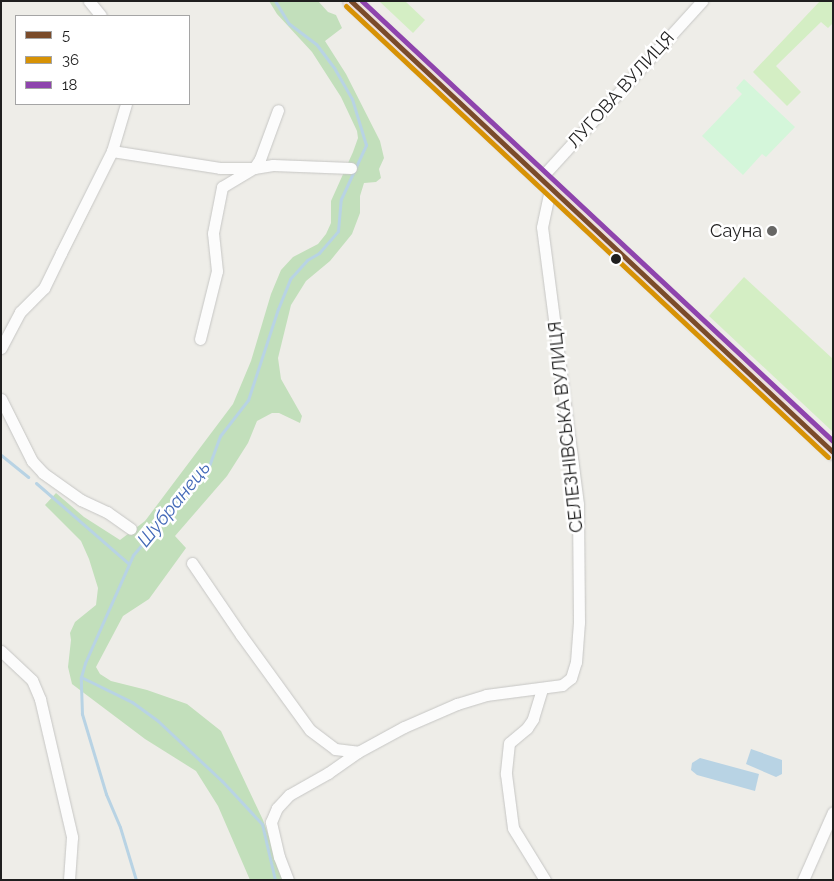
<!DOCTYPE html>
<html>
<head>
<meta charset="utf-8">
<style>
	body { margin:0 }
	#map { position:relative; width:834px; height:881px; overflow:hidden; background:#eeede8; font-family:Raleway,sans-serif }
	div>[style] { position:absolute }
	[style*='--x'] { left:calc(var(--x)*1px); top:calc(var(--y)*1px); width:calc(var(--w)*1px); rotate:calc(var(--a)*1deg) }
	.grass>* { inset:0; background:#d4eec4 }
	.forest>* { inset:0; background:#c2dfbb }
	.park>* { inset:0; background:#d4f6da }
	.water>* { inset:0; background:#b8d3e4 }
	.stream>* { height:3px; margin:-1.5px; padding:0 1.5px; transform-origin:1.5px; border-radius:1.5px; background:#b8d3e4 }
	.roads { filter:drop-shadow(0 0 1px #c6c6c4) drop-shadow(0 0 1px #c6c6c4) }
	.minor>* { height:11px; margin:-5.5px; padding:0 5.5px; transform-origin:5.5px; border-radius:5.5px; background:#fcfcfc }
	.highway>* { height:16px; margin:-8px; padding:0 8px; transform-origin:8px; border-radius:8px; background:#ebdfde }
	.bus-1>* { height:5px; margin:-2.5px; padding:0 2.5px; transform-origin:2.5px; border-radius:2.5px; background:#7a4b2a }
	.bus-2>* { height:5px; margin:-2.5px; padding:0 2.5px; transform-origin:2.5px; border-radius:2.5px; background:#d79205 }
	.bus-3>* { height:5px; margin:-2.5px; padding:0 2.5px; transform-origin:2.5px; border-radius:2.5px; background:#8e44ad }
	.dots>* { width:14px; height:14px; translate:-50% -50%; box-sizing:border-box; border:2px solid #fff; border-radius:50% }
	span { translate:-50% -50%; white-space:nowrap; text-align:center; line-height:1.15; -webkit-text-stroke:5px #fff; paint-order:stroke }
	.street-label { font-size:18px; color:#1f1f1f }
	.poi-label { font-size:18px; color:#1f1f1f }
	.right { translate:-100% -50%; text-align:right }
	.water-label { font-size:19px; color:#4369b8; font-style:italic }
	.frame { position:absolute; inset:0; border:2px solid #1f1f1f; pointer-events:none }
	.legend { position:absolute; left:15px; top:15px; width:175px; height:90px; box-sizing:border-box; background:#fff; border:1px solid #a5a5a5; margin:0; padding:6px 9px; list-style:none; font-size:15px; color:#1f1f1f }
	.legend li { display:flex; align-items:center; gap:10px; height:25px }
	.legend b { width:25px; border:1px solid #a5a5a5 }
</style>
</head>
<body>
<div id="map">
	<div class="grass">
		<i style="clip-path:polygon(379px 1px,405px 1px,425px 20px,413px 33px)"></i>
		<i style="clip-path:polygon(820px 1px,833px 1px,833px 23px,828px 28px,821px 22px,776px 66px,801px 92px,787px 106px,753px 72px)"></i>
		<i style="clip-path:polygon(744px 277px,833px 359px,833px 432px,709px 316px)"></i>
	</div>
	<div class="forest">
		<i style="clip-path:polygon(269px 1px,318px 1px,328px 12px,336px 15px,342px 28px,325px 41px,346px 74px,380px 141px,384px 158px,379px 169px,381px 178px,376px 182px,364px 183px,360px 196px,360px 213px,352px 234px,330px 261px,306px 281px,291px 305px,278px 358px,281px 379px,302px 416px,300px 423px,279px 413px,272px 413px,257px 421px,248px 443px,227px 476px,175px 536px,186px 548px,149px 599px,123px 616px,96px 667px,100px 674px,111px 681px,147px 690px,187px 704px,221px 731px,263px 820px,285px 880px,250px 880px,218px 806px,196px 771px,145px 739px,72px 684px,68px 667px,71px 640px,70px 633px,75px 622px,96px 605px,98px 588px,89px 559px,81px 541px,45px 505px,56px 493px,84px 517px,120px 540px,145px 521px,233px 404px,251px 361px,271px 294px,281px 270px,293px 257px,318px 244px,326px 234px,331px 223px,331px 201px,353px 152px,358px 138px,357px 131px,341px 97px,312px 52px,277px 14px)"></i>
	</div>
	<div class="park">
		<i style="clip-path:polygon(744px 79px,795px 127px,766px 157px,762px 154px,743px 175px,702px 136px,742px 94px,736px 88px)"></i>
	</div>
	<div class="water">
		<i style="clip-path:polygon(751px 749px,782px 760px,782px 774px,776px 777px,746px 764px)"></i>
		<i style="clip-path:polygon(700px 758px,759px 774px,755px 791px,697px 775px,691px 770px,692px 763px)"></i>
	</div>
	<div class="stream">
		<i style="--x:1;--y:455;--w:35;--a:39"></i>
		<i style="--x:36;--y:483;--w:122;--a:41"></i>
		<i style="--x:81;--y:677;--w:57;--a:26.1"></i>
		<i style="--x:132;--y:702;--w:32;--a:36"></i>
		<i style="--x:158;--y:721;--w:88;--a:43.2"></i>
		<i style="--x:222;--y:781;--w:59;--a:47.1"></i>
		<i style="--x:262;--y:824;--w:57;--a:76.9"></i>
		<i style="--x:136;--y:880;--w:55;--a:-106.8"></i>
		<i style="--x:120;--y:827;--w:36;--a:-113"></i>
		<i style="--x:106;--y:794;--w:84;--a:-106.7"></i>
		<i style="--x:82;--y:714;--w:37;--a:-92"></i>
		<i style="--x:81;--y:677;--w:15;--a:-74"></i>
		<i style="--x:85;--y:663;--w:118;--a:-66"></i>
		<i style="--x:133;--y:555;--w:117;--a:-49.5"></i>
		<i style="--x:209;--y:466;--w:32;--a:-70"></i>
		<i style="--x:220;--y:436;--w:46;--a:-52.1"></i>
		<i style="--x:248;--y:400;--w:96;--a:-71.8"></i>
		<i style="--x:278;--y:309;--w:32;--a:-68"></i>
		<i style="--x:290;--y:279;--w:25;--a:-48"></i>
		<i style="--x:307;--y:260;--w:14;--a:-30"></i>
		<i style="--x:319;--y:253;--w:29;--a:-49"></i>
		<i style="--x:338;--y:231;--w:32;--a:-85"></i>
		<i style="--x:341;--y:199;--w:60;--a:-65.2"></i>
		<i style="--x:366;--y:145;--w:48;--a:-106.9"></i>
		<i style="--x:352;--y:99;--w:34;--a:-120"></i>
		<i style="--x:335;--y:69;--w:31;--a:-127"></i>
		<i style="--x:316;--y:44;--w:34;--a:-143"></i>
		<i style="--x:289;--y:24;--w:27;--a:-121"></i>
	</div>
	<div class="roads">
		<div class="minor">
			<i style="--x:89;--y:1;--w:19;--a:51"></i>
			<i style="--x:112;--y:151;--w:109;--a:8.9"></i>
			<i style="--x:220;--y:168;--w:34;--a:0"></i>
			<i style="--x:254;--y:168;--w:19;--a:-9"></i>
			<i style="--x:273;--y:165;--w:78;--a:2.2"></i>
			<i style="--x:540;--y:179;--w:241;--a:-47.7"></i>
			<i style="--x:200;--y:339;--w:70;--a:-76"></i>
			<i style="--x:217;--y:271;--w:38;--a:-96"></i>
			<i style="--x:213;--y:233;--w:47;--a:-78.9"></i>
			<i style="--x:222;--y:187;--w:37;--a:-31"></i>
			<i style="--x:254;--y:168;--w:11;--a:-56"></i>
			<i style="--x:260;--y:159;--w:52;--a:-69.8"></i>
			<i style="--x:1;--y:348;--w:41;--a:-62.2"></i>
			<i style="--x:20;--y:312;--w:34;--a:-45"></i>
			<i style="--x:44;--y:288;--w:39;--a:-64"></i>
			<i style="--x:61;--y:253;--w:114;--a:-63.4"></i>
			<i style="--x:112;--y:151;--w:49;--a:-73.4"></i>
			<i style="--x:1;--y:399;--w:69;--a:63.4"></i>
			<i style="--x:32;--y:461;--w:16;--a:47"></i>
			<i style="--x:43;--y:473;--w:47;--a:35.4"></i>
			<i style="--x:81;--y:500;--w:29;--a:25"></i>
			<i style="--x:107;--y:512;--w:29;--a:35"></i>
			<i style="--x:192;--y:563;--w:87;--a:55.8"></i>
			<i style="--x:241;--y:635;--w:117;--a:54"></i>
			<i style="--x:310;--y:730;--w:31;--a:37"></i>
			<i style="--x:335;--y:749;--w:23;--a:7"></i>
			<i style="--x:1;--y:651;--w:42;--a:43.1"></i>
			<i style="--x:32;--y:680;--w:21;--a:67"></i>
			<i style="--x:40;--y:699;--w:142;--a:76.9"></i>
			<i style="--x:72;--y:837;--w:43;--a:94"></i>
			<i style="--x:542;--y:689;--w:31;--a:107"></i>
			<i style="--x:533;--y:719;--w:11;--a:124"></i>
			<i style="--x:527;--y:728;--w:23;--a:140"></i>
			<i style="--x:509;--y:743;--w:31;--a:96"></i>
			<i style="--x:506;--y:774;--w:54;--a:82.6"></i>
			<i style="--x:513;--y:828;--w:61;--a:58.4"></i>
			<i style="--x:288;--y:880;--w:25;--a:-111"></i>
			<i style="--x:279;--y:857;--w:36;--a:-103"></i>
			<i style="--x:271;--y:822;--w:15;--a:-67"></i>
			<i style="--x:277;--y:808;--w:18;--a:-47"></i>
			<i style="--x:289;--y:795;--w:45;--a:-29.4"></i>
			<i style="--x:328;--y:773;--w:37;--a:-35"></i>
			<i style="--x:358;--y:752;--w:52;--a:-28.5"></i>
			<i style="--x:404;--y:727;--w:58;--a:-23.5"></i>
			<i style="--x:457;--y:704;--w:30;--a:-17"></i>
			<i style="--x:486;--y:695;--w:77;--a:-7.5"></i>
			<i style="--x:562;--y:685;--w:11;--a:-38"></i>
			<i style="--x:571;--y:678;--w:17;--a:-73"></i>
			<i style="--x:576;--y:662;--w:40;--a:-85.7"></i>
			<i style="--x:579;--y:622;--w:118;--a:-90.5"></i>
			<i style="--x:578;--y:504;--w:279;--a:-97.4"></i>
			<i style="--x:542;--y:227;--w:39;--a:-78"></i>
			<i style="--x:803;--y:880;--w:74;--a:-66.2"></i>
		</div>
		<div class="highway">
			<i style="--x:351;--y:1;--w:660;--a:43.1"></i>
		</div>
	</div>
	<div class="bus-1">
		<i style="--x:351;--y:1;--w:660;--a:43.1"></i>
	</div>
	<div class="bus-2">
		<i style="--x:346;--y:6;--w:660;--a:43.1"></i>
	</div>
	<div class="bus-3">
		<i style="--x:362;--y:1;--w:645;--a:43.05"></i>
	</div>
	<div class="dots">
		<i style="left:772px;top:231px;background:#676765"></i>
		<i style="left:616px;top:259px;background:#1f1f1f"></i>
	</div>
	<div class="street-label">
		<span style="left:621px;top:90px;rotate:-48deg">ЛУГОВА ВУЛИЦЯ</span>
		<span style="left:566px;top:427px;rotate:-96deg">СЕЛЕЗНІВСЬКА ВУЛИЦЯ</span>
	</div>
	<div class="poi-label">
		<span class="right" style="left:762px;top:231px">Сауна</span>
	</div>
	<div class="water-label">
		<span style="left:174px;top:504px;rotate:-51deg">Шубранець</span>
	</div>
	<div class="frame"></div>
	<ul class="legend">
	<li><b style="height:6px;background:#7a4b2a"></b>5</li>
	<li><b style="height:6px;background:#d79205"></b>36</li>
	<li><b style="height:6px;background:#8e44ad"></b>18</li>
	</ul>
</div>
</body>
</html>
